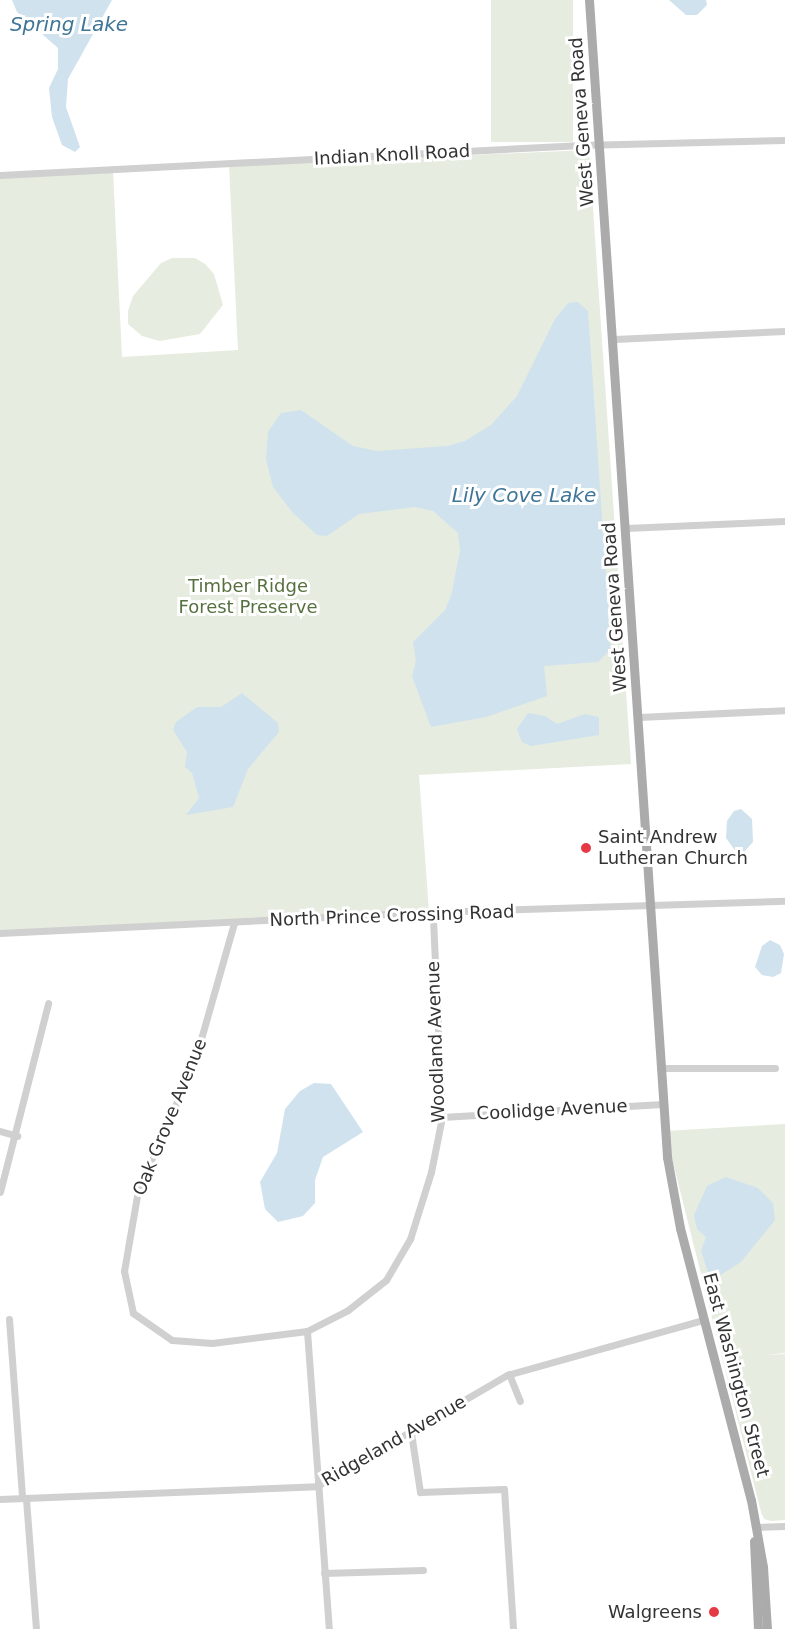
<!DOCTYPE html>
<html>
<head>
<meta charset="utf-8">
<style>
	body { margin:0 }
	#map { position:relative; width:785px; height:1629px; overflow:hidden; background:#fff; font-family:"DejaVu Sans",sans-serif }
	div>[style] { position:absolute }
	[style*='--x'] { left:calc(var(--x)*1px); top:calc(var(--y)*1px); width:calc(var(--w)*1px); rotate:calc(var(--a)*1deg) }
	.green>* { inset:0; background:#e6ecdf; transform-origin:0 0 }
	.water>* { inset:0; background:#cfe2ee }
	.minor>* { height:7px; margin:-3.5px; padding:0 3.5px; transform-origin:3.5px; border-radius:3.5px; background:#d0d0d0 }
	.major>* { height:9px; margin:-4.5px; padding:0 4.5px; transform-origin:4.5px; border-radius:4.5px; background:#ababab }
	.dots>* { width:16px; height:16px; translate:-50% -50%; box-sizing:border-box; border:3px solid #fff; border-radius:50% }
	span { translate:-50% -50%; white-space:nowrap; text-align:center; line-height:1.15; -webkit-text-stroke:6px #fff; paint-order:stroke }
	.street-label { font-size:18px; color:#333 }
	.park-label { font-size:18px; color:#56703f }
	.poi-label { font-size:18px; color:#333 }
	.left { translate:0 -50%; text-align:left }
	.right { translate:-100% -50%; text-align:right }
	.water-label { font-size:20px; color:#3f7597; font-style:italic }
</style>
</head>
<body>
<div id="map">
	<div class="green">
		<i style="left:491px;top:0;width:82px;height:142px"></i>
		<i style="clip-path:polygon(589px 150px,631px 764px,419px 775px,429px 912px,0 933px,0 176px,113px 171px,122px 357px,238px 350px,229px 165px)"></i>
		<i style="clip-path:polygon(172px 258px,195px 258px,205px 264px,214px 274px,223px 305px,200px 334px,160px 341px,142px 336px,128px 324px,128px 311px,133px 296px,161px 263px)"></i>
		<i style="clip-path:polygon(785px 1124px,785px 1353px,765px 1355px,785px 1354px,785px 1520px,771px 1521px,764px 1519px,761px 1512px,665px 1131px)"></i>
	</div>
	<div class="water">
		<i style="clip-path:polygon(12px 0,112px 0,68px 79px,66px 107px,80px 147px,75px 152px,62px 145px,52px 117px,49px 88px,58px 69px,58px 48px,17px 12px)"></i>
		<i style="clip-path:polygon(669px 0,706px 0,707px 5px,697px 15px,686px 15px)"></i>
		<i style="clip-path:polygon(578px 302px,588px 311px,611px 649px,598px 662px,544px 666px,547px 696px,486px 717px,431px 727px,412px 676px,416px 661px,413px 642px,445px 610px,451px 596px,460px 551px,458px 533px,433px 511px,415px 507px,359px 514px,327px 536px,317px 535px,292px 512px,273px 487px,266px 459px,268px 432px,281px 413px,301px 410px,353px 446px,377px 451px,447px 446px,465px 441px,491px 425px,517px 396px,555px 319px,568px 303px)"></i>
		<i style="clip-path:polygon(242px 693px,278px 723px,279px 732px,248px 769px,233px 807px,186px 815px,199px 798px,192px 773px,185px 767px,187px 752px,173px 730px,176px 722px,197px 707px,221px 707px)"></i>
		<i style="clip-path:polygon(528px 713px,545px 716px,557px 724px,585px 714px,599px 717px,599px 735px,531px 746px,522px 742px,517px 729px)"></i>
		<i style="clip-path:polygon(741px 809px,752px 819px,753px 842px,745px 851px,737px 853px,726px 838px,727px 821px,734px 811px)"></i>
		<i style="clip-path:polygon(770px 940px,780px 945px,784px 954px,781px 973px,773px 977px,762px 975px,755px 967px,762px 946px)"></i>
		<i style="clip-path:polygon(314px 1083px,331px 1084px,363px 1132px,323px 1157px,315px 1180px,315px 1203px,303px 1216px,278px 1222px,265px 1209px,260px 1182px,277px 1153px,285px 1109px,300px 1091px)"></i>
		<i style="clip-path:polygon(726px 1177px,758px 1188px,773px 1203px,775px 1220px,741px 1262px,711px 1281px,701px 1251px,706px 1237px,697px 1229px,694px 1215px,707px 1186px)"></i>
	</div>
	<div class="minor">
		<i style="--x:0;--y:175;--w:583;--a:-2.95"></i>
		<i style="--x:582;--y:145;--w:203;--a:-1.4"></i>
		<i style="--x:615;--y:339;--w:170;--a:-2.7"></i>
		<i style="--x:626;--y:528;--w:159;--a:-2.5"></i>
		<i style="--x:639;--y:717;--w:146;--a:-2.7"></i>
		<i style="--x:234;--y:923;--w:146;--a:105.9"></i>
		<i style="--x:194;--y:1063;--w:139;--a:113.8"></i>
		<i style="--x:138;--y:1190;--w:82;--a:99.8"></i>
		<i style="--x:124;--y:1271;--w:43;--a:77.9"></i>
		<i style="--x:133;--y:1313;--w:47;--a:34.7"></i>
		<i style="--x:172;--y:1340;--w:40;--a:4.3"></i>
		<i style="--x:212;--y:1343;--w:96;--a:-7.2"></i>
		<i style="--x:307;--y:1331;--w:46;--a:-27.1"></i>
		<i style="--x:348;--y:1310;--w:48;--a:-38.3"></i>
		<i style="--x:386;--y:1280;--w:48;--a:-59.7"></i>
		<i style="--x:410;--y:1239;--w:70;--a:-72.6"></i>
		<i style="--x:431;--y:1172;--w:56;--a:-78.7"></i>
		<i style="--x:442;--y:1117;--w:202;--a:-92.6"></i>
		<i style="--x:0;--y:933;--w:430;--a:-2.8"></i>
		<i style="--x:429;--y:912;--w:356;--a:-1.8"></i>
		<i style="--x:660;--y:1068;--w:115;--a:0"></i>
		<i style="--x:442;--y:1117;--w:221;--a:-3.4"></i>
		<i style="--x:0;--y:1131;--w:18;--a:16"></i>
		<i style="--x:0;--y:1192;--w:195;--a:-75.7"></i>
		<i style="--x:9;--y:1319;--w:179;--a:85.8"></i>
		<i style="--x:307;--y:1331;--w:299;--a:85.8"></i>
		<i style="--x:509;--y:1374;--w:29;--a:68"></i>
		<i style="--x:411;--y:1433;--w:60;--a:81.3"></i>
		<i style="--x:420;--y:1492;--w:84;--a:-2"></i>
		<i style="--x:504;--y:1489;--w:140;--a:86.3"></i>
		<i style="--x:0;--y:1499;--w:317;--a:-2.3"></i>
		<i style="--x:317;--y:1486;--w:220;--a:-30.3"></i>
		<i style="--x:507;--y:1375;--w:204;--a:-15.7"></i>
		<i style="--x:26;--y:1499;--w:130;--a:85.6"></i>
		<i style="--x:757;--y:1527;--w:28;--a:-2"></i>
		<i style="--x:324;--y:1573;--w:99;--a:-1.7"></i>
	</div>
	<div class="major">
		<i style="--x:589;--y:0;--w:1160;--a:86.14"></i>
		<i style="--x:667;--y:1157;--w:72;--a:79.6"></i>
		<i style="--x:680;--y:1228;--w:281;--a:75.4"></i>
		<i style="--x:751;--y:1500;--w:68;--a:79.8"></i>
		<i style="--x:763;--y:1567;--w:62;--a:86.3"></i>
		<i style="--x:754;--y:1541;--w:88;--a:87.4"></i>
	</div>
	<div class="dots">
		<i style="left:586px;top:848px;background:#e63946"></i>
		<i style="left:714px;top:1612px;background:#e63946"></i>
	</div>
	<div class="street-label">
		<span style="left:582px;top:122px;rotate:-94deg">West Geneva Road</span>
		<span style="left:392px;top:155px;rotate:-3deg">Indian Knoll Road</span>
		<span style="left:615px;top:607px;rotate:-94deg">West Geneva Road</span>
		<span style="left:392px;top:916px;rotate:-2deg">North Prince Crossing Road</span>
		<span style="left:436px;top:1042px;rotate:-92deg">Woodland Avenue</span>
		<span style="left:552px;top:1110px;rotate:-3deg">Coolidge Avenue</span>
		<span style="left:170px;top:1117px;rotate:-68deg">Oak Grove Avenue</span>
		<span style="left:736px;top:1375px;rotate:75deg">East Washington Street</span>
		<span style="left:394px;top:1441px;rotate:-30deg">Ridgeland Avenue</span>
	</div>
	<div class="park-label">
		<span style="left:248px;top:597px">Timber Ridge<br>Forest Preserve</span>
	</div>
	<div class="poi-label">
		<span class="left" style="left:598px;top:848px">Saint Andrew<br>Lutheran Church</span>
		<span class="right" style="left:702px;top:1612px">Walgreens</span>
	</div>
	<div class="water-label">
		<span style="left:69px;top:24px">Spring Lake</span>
		<span style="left:524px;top:495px">Lily Cove Lake</span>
	</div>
</div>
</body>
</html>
